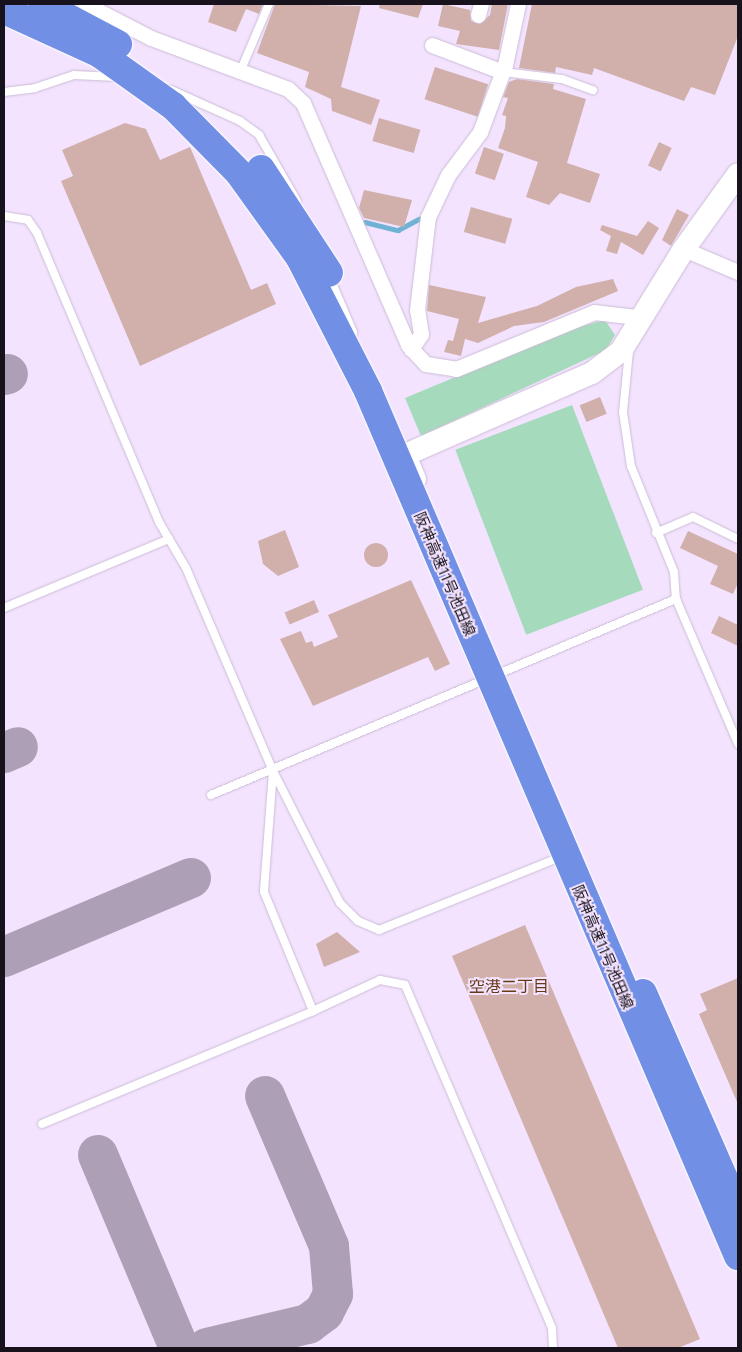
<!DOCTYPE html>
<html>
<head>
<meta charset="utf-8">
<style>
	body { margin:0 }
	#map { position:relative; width:742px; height:1352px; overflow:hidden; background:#f3e3fe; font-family:Commissioner,"Noto Sans JP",sans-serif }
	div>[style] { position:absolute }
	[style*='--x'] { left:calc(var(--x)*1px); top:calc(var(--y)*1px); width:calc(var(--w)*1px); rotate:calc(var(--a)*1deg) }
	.green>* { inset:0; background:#a6dabc; transform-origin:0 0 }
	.stream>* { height:4.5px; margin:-2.25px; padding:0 2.25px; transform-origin:2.25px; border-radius:2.25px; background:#70b2d3 }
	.taxiway>* { height:40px; margin:-20px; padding:0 20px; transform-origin:20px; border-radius:20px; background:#ada0b6 }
	.building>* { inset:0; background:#d1b0ac; transform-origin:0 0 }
	.round { border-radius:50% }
	.roads { filter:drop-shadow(0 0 1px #cbbcd6) drop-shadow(0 0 1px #cbbcd6) }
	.lane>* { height:8px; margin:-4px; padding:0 4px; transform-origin:4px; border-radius:4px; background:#fff }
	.street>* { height:15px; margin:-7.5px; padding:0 7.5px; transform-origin:7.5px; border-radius:7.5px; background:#fff }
	.secondary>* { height:22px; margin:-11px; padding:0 11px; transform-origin:11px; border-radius:11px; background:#fff }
	.bridges { filter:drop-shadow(0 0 1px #fff) drop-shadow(0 0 1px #fff) }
	.highway-bridge>* { height:28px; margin:-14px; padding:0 14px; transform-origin:14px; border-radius:14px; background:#718fe5 }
	span { translate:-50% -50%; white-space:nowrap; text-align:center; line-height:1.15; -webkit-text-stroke:4px #f3e3fe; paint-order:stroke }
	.street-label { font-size:15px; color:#17121b }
	.neighbourhood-label { font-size:16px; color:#673a16 }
	.frame { position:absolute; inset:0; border:5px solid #17121b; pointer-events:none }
</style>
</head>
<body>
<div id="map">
	<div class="green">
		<i style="clip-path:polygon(605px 320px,615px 335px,606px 350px,421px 436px,405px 398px,571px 329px)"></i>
		<i style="left:572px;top:405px;width:198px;height:125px;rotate:69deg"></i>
	</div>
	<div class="stream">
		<i style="--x:365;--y:222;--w:34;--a:14"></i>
		<i style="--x:398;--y:230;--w:24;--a:-28"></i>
	</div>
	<div class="taxiway">
		<i style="--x:4;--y:375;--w:4;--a:-14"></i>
		<i style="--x:4;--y:753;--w:15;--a:-23"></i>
		<i style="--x:4;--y:957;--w:203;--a:-22.9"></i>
		<i style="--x:98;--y:1155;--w:209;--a:67.2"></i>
		<i style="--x:207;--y:1348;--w:104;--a:-13.4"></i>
		<i style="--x:308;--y:1324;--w:20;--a:-37"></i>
		<i style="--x:324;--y:1312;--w:20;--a:-63"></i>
		<i style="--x:333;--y:1294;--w:48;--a:-94.8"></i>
		<i style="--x:329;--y:1246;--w:163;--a:-113.1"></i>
	</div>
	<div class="building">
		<i style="clip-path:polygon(214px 4px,263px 4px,259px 14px,246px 9px,236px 32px,208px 22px)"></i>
		<i style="clip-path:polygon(275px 4px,361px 6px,341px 87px,380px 100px,371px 125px,332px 111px,331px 99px,305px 87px,309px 72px,257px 53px)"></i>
		<i style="clip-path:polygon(380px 4px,423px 4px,418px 18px,379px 8px)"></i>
		<i style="clip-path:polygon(443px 4px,470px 10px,471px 21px,480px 24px,490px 15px,492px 4px,508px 4px,499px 50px,456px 44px,460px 31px,438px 26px)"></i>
		<i style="clip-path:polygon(532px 4px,738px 4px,738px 36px,715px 95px,691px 87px,684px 101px,594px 68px,592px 75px,556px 67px,555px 73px,519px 68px)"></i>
		<i style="left:435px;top:67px;width:56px;height:34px;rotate:18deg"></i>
		<i style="clip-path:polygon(517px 79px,554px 84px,553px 89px,586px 99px,567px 163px,600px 174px,590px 203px,560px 193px,549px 205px,526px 197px,538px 162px,498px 148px,505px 128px,506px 116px,502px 115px,508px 98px,503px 97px,509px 82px)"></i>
		<i style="left:379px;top:118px;width:43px;height:24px;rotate:16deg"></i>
		<i style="clip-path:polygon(125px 123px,146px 129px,160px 160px,190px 147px,251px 290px,267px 283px,276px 304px,140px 366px,61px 181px,73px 176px,62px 150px)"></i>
		<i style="left:659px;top:142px;width:14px;height:26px;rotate:25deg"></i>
		<i style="left:484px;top:147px;width:21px;height:28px;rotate:19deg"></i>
		<i style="clip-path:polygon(364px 190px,412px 200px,404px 227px,364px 218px,359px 208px)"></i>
		<i style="left:471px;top:207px;width:43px;height:26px;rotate:16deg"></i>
		<i style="clip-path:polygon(677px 209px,689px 215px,671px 246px,662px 240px)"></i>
		<i style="clip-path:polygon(648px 221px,659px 228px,643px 255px,621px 242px,617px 254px,606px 251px,611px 236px,600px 230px,602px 225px,637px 236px)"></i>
		<i style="clip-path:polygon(613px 279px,618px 291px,544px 322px,514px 326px,478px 343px,465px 339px,461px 356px,444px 352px,448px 340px,453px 341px,459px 319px,427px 311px,429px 285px,486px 297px,478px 323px,537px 306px,576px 287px)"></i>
		<i style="left:600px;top:397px;width:18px;height:22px;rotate:68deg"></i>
		<i style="clip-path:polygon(285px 530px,299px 567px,278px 576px,263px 564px,258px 541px)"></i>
		<i style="clip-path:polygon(688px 531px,738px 554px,738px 583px,733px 594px,710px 584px,718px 566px,680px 548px)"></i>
		<i class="round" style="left:364px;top:543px;width:24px;height:24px"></i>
		<i style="clip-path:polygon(411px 580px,450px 664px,435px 671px,428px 657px,313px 706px,280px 639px,301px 631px,306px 643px,312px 641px,314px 647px,338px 637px,328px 615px)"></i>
		<i style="left:314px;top:600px;width:13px;height:32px;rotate:67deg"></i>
		<i style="clip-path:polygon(719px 616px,738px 625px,738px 646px,711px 633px)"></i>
		<i style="clip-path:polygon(525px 925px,700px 1339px,678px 1348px,618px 1348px,452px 956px)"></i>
		<i style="clip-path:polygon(337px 932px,360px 952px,324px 967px,316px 944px)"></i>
		<i style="clip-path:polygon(738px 978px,738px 1104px,699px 1014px,707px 1010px,700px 994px)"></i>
	</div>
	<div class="roads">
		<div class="lane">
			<i style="--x:240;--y:72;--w:74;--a:-66.9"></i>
			<i style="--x:503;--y:72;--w:59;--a:6.8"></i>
			<i style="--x:562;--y:79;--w:33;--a:20"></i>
			<i style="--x:171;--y:90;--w:76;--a:24.2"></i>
			<i style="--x:240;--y:121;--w:24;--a:36"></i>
			<i style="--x:259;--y:135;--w:76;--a:60.1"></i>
			<i style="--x:4;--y:92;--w:31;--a:-7"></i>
			<i style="--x:35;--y:88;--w:41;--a:-18.4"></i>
			<i style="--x:74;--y:75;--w:43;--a:2.7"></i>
			<i style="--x:4;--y:216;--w:24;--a:9"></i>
			<i style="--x:28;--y:220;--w:16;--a:55"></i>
			<i style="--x:37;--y:233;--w:314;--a:67.1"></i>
			<i style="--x:159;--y:522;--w:53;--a:59.6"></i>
			<i style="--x:186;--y:568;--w:221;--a:66.8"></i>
			<i style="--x:273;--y:771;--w:121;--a:94.3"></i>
			<i style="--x:264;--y:892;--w:129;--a:67.6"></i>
			<i style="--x:313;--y:1011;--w:74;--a:-24.8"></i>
			<i style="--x:380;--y:980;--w:25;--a:11"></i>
			<i style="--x:405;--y:985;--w:373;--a:66.8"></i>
			<i style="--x:552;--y:1328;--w:20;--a:87"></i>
			<i style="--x:330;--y:278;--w:59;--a:66.9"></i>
			<i style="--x:629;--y:351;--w:61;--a:95.6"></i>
			<i style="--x:623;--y:412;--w:55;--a:81.6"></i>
			<i style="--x:631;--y:466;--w:114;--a:67.9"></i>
			<i style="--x:674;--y:572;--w:27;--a:86"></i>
			<i style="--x:676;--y:599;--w:158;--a:66.8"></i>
			<i style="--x:656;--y:533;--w:40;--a:-23.4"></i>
			<i style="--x:693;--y:517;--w:50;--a:26.1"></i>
			<i style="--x:4;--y:608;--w:179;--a:-22.7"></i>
			<i style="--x:273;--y:771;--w:148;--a:63.1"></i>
			<i style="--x:340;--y:903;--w:25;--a:45"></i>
			<i style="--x:358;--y:921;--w:23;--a:23"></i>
			<i style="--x:379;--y:930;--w:198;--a:-21.9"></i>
			<i style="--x:211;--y:795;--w:505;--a:-22.86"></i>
			<i style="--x:42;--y:1124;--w:294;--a:-22.6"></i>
		</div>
		<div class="street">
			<i style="--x:85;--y:4;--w:74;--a:27.3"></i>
			<i style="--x:151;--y:38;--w:146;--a:20.4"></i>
			<i style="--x:288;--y:89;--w:21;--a:43"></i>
			<i style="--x:303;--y:103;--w:264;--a:66.5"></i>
			<i style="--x:408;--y:345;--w:26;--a:47"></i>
			<i style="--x:426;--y:364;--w:30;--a:9"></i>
			<i style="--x:456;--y:369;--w:149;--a:-22.4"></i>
			<i style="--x:594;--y:312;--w:50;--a:6.8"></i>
			<i style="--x:478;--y:15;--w:11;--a:-75"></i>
			<i style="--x:432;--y:45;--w:76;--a:20.8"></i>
			<i style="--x:684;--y:249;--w:59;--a:23.1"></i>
			<i style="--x:411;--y:349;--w:18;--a:-56"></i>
			<i style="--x:421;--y:334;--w:24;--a:-99"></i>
			<i style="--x:417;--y:310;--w:94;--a:-83.3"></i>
			<i style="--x:428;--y:217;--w:47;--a:-64.5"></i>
			<i style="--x:448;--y:175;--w:54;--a:-53.3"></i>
			<i style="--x:480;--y:132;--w:72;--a:-69.5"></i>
			<i style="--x:505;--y:65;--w:62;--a:-78"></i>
		</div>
		<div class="secondary">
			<i style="--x:415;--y:479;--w:26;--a:-113"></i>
			<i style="--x:405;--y:455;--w:204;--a:-23.7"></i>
			<i style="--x:592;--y:373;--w:36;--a:-37"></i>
			<i style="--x:621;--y:351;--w:120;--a:-58.3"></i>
			<i style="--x:684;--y:249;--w:92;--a:-54.2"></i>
		</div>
	</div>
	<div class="bridges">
		<div class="highway-bridge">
			<i style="--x:42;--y:4;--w:86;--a:27.8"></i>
			<i style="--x:4;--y:10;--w:106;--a:24.6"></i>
			<i style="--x:100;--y:54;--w:90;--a:35.5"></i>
			<i style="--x:173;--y:106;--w:94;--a:45.4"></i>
			<i style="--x:239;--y:173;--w:105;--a:54.3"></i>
			<i style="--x:300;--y:258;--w:149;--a:62.9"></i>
			<i style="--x:368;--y:391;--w:941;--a:66.84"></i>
			<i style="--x:261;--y:169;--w:124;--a:56.8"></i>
			<i style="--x:643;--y:993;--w:237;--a:66.4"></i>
		</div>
	</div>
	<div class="street-label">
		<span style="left:445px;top:574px;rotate:67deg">阪神高速11号池田線</span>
		<span style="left:603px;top:947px;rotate:67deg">阪神高速11号池田線</span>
	</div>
	<div class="neighbourhood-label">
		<span style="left:509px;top:986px">空港二丁目</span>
	</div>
	<div class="frame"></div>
</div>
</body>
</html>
